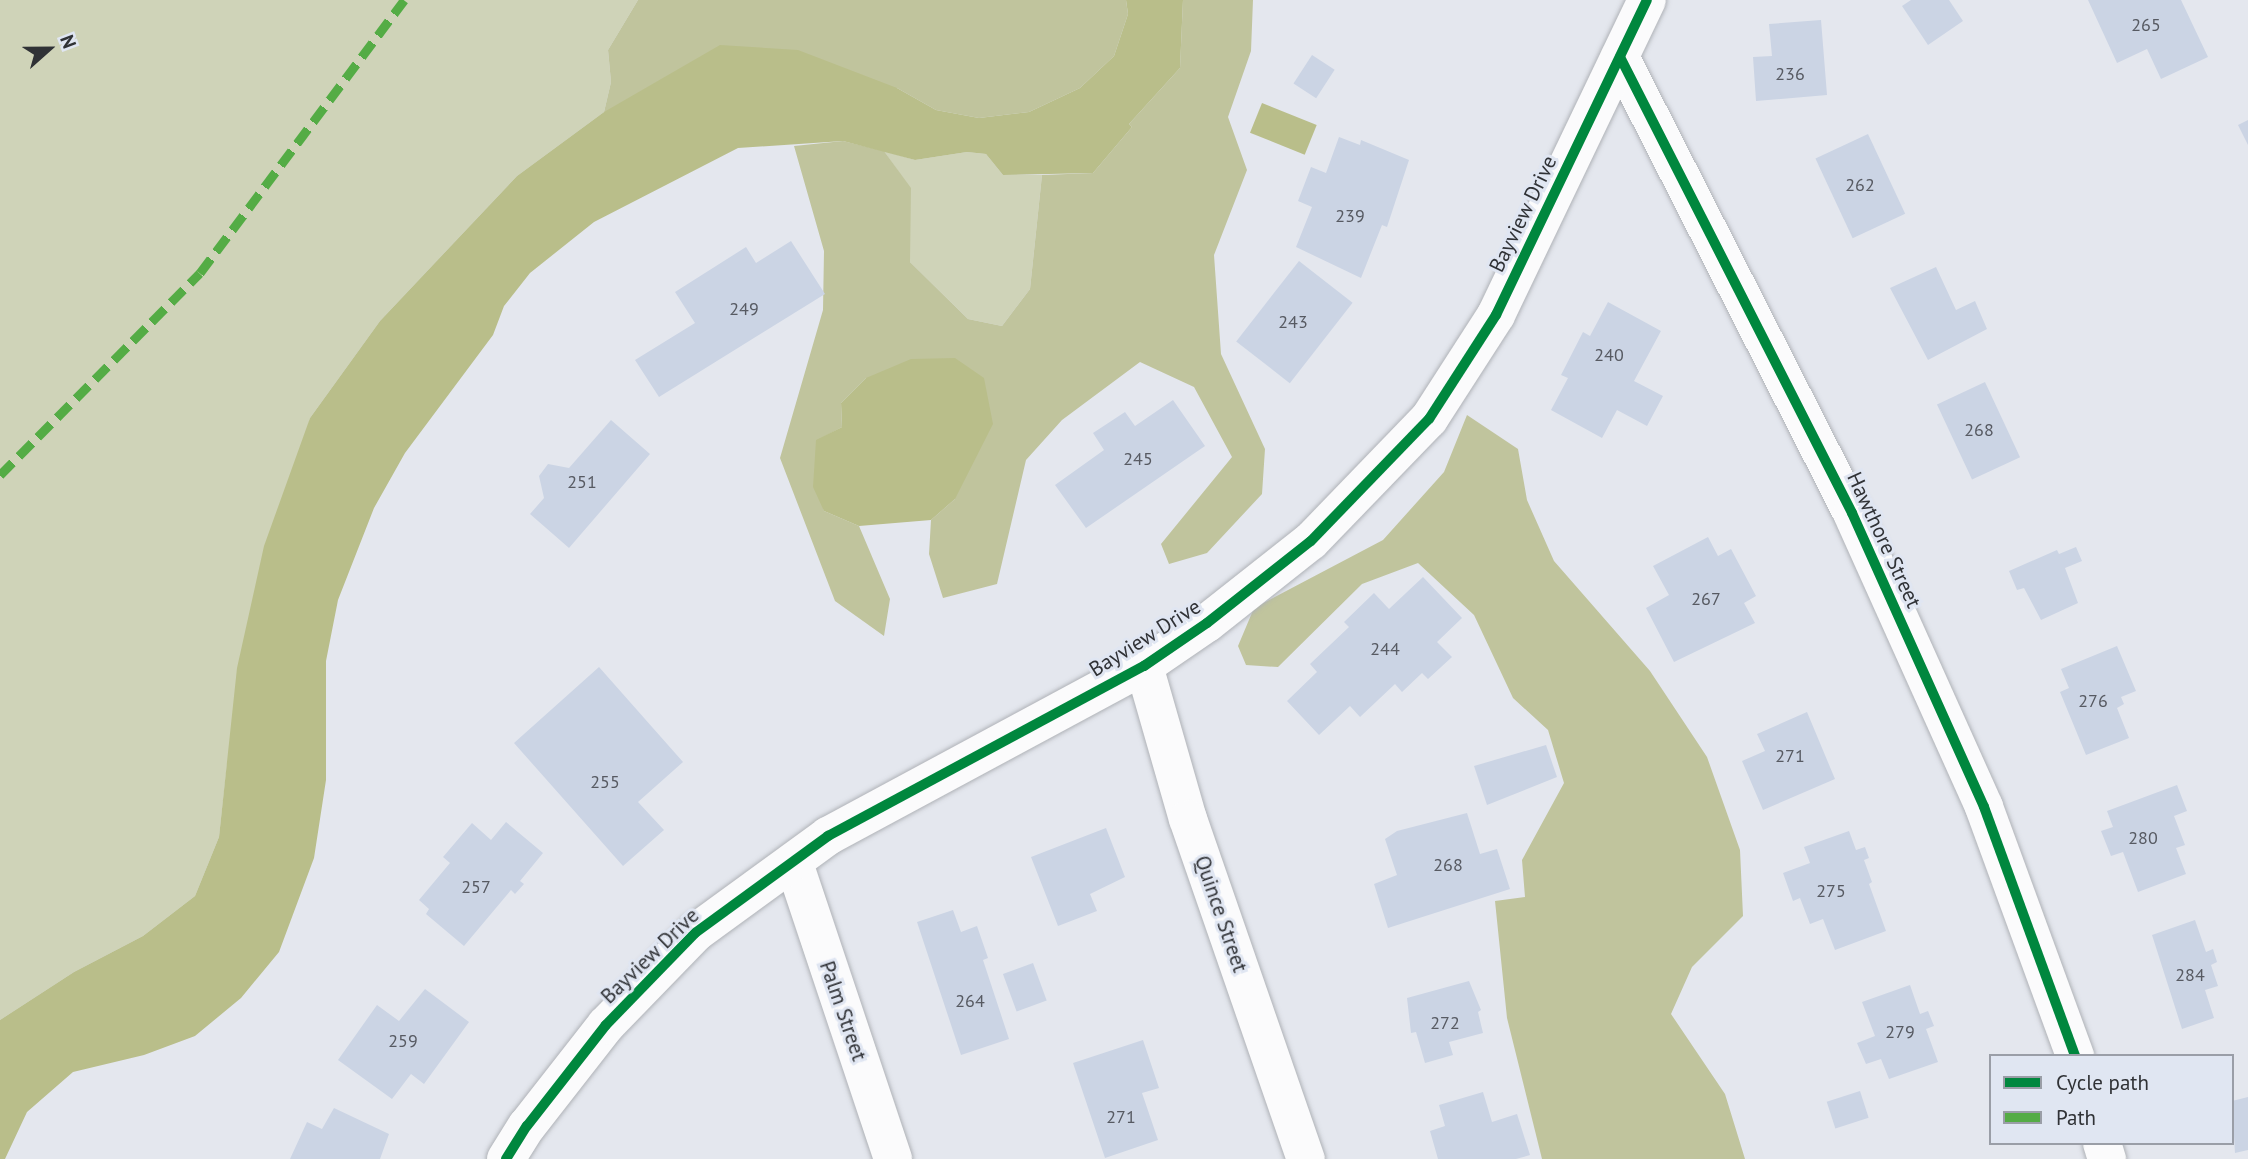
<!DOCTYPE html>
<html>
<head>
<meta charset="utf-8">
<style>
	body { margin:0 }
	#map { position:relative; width:2248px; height:1159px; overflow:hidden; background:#e4e7ee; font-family:"PT Sans",sans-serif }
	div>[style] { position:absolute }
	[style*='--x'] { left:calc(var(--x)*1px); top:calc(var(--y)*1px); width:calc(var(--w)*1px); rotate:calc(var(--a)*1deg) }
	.green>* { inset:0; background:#cfd3b8 }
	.forest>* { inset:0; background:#c0c49d }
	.water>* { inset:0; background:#b9be8a; transform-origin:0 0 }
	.building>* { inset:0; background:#cbd4e4; transform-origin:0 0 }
	.roads { filter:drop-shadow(0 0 2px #afb2b7) drop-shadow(0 0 2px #afb2b7) }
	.street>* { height:38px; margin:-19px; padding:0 19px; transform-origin:19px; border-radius:19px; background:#fbfbfc }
	.quiet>* { height:9px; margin-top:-4.5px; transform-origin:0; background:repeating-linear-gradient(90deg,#54ac45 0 18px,transparent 0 27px) }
	.cycleway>* { height:10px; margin:-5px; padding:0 5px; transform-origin:5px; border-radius:5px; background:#00873e }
	span { translate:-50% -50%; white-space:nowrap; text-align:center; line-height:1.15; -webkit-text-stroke:6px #e0e6f2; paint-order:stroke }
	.number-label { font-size:18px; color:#575a62 }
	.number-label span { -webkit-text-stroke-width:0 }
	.street-label { font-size:21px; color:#303236 }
	.legend { position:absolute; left:1989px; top:1054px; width:245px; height:91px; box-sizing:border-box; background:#e0e6f2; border:2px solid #9a9ea7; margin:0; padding:9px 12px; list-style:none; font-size:21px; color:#303236 }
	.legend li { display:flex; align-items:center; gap:14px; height:35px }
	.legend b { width:35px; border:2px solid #9a9ea7 }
	.north { position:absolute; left:14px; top:14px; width:70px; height:70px; -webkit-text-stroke:5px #e0e6f2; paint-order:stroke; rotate:69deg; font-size:19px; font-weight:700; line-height:28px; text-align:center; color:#303236 }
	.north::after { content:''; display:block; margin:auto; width:24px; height:32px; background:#303236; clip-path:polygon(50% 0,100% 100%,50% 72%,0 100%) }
</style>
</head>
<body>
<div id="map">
	<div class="green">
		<i style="clip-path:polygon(0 0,638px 0,608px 50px,611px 82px,604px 112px,517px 176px,380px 321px,310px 418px,227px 764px,219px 837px,195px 896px,143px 936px,74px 972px,0 1020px)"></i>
		<i style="clip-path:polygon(884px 151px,915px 160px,967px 152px,986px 154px,1003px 175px,1042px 175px,1030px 289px,1002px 326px,968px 319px,910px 262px,910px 188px)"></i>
	</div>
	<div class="forest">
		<i style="clip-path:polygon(638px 0,1126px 0,1128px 14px,1114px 56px,1080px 88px,1029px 112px,979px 118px,936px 110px,897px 88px,604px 112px,611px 82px,608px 50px)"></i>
		<i style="clip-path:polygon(1183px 0,1253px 0,1251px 51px,1228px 117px,1247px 170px,1214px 255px,1221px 354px,1265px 449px,1262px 494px,1207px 553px,1169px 564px,1161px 544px,1232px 457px,1194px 387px,1140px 362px,1062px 420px,1026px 460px,997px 584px,943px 598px,929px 554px,931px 520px,955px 499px,866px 378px,841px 403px,842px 427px,816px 441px,816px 463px,824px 511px,859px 526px,890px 599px,884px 636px,835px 601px,780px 458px,823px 310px,824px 251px,794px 146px,843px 141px,884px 151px,911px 188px,910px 262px,968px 319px,1002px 326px,1030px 289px,1042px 175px,1093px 173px,1132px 127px,1129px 124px,1180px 68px)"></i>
		<i style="clip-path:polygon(1467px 415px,1518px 449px,1527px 500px,1554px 561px,1650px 671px,1707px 757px,1740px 850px,1743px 916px,1692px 967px,1671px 1014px,1725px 1094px,1745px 1159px,1542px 1159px,1507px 1018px,1495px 901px,1525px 897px,1522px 860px,1564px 783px,1548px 730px,1513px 698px,1474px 615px,1418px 563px,1362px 584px,1278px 667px,1246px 665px,1238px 646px,1254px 608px,1383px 540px,1444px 472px)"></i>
	</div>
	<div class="water">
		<i style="clip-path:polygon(1126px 0,1183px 0,1180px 68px,1129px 124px,1132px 127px,1093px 173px,1003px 175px,986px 154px,967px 152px,915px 160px,843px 141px,738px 148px,594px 222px,530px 273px,504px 306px,493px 335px,405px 453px,374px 508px,338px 600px,326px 661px,326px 780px,314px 858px,279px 952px,241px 998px,195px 1036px,144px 1055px,73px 1072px,27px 1112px,5px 1159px,0 1159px,0 1020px,74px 972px,143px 936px,195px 896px,219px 837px,237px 668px,264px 546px,310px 418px,380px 321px,517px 176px,604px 112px,720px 45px,798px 50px,897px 88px,936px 110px,979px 118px,1029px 112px,1080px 88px,1114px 56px,1128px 14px)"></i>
		<i style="left:1262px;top:103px;width:59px;height:32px;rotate:22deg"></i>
		<i style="clip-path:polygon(955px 358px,984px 378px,993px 424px,955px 499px,931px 520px,859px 526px,824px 511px,813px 487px,816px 440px,842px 427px,841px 403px,866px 378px,911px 359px)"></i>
	</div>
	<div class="building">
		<i style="clip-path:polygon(1911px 0,1949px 0,1963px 21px,1928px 45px,1902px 6px)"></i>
		<i style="clip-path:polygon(2088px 0,2181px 0,2208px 57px,2161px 79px,2147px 49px,2117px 63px)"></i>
		<i style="clip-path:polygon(1821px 20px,1827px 95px,1756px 101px,1753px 57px,1772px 56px,1769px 24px)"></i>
		<i style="left:1312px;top:55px;width:27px;height:34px;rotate:33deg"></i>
		<i style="clip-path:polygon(2248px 120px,2248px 145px,2238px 125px)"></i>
		<i style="left:1868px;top:134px;width:88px;height:58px;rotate:65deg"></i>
		<i style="clip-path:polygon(1339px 137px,1360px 145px,1361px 140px,1409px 160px,1387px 227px,1382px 225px,1361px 278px,1296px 247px,1312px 207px,1298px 201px,1311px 167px,1326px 173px)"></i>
		<i style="clip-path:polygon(791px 241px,825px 294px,659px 397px,635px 360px,695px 323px,675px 292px,746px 247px,756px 263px)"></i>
		<i style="left:1299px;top:261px;width:68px;height:102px;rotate:38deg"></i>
		<i style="clip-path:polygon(1936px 267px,1956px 310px,1975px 301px,1987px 329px,1928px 360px,1890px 288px)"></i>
		<i style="clip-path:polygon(1608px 302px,1661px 331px,1634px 381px,1663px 396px,1647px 426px,1617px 410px,1602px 438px,1551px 410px,1568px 378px,1561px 375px,1583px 332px,1590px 336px)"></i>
		<i style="left:1985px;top:382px;width:83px;height:53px;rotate:65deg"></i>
		<i style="clip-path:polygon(1173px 400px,1205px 446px,1086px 528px,1055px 485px,1104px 450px,1093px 433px,1125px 412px,1135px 426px)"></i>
		<i style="clip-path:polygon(611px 420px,650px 454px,569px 548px,530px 514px,544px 498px,539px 476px,548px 464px,569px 468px)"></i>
		<i style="clip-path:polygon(1708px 537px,1718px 556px,1731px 549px,1756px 596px,1744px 603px,1755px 623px,1674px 662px,1646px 608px,1669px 595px,1653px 566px)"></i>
		<i style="clip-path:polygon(2076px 547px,2082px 561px,2065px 568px,2078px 603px,2041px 620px,2024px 588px,2017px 590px,2009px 571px,2057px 550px,2059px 554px)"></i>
		<i style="clip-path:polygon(1423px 577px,1462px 618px,1437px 642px,1452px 657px,1428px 679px,1422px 673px,1402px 692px,1395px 684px,1360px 717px,1350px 706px,1319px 735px,1287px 701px,1317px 672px,1310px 664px,1349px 627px,1344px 622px,1374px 593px,1389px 609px)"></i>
		<i style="clip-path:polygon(2117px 646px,2136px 691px,2121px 697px,2124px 704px,2117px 708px,2129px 738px,2086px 755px,2060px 692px,2069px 688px,2061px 669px)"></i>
		<i style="clip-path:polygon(599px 667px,683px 762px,638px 802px,664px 830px,623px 866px,514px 743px)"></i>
		<i style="clip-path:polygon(1807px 712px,1835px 779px,1763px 810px,1742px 761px,1765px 751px,1757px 734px)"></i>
		<i style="clip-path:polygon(1546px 745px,1557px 777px,1487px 805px,1474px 766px)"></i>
		<i style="clip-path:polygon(2177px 785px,2187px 811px,2174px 816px,2185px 845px,2176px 848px,2186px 874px,2138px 892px,2123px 852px,2111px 856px,2101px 831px,2113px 827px,2107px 811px)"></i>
		<i style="clip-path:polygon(1467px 813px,1480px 854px,1497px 849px,1510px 889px,1388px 928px,1374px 884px,1397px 875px,1385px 839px,1397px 831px)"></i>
		<i style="clip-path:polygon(506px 822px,543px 853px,520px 881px,524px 884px,515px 894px,511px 890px,464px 946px,426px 914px,429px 909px,419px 900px,450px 863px,443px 857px,472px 823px,491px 840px)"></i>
		<i style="clip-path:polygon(1106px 828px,1125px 877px,1090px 894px,1097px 911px,1058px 926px,1031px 857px)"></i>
		<i style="clip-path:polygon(1849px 831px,1856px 850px,1865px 847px,1869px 858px,1864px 860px,1872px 882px,1869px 884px,1886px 931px,1835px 950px,1823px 919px,1810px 924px,1800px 898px,1793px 901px,1783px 873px,1810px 863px,1804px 847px)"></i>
		<i style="clip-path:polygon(953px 910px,961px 932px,977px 926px,988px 958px,983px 960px,1009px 1039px,961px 1055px,917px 922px)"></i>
		<i style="clip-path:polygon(2195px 920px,2206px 952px,2213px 949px,2217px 962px,2211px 965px,2218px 986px,2205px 990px,2214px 1018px,2182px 1029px,2152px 935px)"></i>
		<i style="left:1033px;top:963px;width:40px;height:32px;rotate:70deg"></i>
		<i style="clip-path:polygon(1469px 981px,1481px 1010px,1478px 1012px,1483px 1033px,1449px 1042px,1453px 1055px,1425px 1063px,1416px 1032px,1411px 1033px,1407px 998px)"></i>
		<i style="clip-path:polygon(1910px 985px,1920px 1014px,1928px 1011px,1934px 1026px,1926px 1029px,1938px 1062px,1889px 1079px,1881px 1059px,1866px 1064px,1857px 1043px,1875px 1036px,1862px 1002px)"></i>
		<i style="clip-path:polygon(425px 989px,469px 1022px,424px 1084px,411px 1074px,392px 1099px,338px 1060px,377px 1005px,399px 1021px)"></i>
		<i style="clip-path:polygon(1143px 1040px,1159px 1088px,1142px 1093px,1158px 1140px,1105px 1158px,1073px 1063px)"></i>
		<i style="left:1860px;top:1091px;width:28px;height:35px;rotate:72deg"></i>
		<i style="clip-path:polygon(1483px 1092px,1492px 1122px,1517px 1114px,1530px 1155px,1516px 1159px,1438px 1159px,1430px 1131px,1445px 1126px,1439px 1105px)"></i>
		<i style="clip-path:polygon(2248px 1097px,2248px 1150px,2235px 1153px,2232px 1101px)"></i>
		<i style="clip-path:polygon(334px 1108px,389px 1134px,380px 1159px,290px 1159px,307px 1122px,322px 1129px)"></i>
	</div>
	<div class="roads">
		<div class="street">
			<i style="--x:1620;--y:57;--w:512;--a:63.03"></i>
			<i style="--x:1852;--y:513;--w:322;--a:65.8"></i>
			<i style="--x:1984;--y:807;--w:265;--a:69.9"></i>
			<i style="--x:1144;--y:666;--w:159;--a:74"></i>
			<i style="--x:1188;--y:819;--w:360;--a:70.9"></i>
			<i style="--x:794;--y:863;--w:312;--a:71.5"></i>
			<i style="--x:2102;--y:1143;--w:17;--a:73"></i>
			<i style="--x:506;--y:1159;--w:39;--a:-58"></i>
			<i style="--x:527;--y:1126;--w:128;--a:-52"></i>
			<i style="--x:606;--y:1025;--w:128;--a:-45.9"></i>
			<i style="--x:695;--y:933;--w:165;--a:-36.1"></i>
			<i style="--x:828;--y:836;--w:359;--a:-28.3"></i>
			<i style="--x:1144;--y:666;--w:76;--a:-34.3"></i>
			<i style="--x:1207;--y:623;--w:132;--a:-38.3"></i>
			<i style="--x:1311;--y:541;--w:170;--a:-46"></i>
			<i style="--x:1429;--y:419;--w:124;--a:-57.2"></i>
			<i style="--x:1496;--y:315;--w:349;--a:-64.4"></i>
		</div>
	</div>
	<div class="quiet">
		<i style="--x:0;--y:475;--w:284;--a:-45.3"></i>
		<i style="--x:200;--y:273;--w:341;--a:-53.2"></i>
	</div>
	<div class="cycleway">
		<i style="--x:1620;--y:57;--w:512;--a:63.03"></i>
		<i style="--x:1852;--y:513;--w:322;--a:65.8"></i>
		<i style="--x:1984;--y:807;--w:265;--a:69.9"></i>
		<i style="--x:506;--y:1159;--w:39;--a:-58"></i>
		<i style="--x:527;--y:1126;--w:128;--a:-52"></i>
		<i style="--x:606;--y:1025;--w:128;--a:-45.9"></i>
		<i style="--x:695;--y:933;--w:165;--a:-36.1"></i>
		<i style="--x:828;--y:836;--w:359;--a:-28.3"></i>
		<i style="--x:1144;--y:666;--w:76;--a:-34.3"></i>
		<i style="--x:1207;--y:623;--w:132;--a:-38.3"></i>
		<i style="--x:1311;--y:541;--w:170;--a:-46"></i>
		<i style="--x:1429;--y:419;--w:124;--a:-57.2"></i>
		<i style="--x:1496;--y:315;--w:349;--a:-64.4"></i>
	</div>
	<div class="number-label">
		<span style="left:2146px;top:25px">265</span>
		<span style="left:1790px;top:74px">236</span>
		<span style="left:1860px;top:185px">262</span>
		<span style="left:1350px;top:216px">239</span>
		<span style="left:744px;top:309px">249</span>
		<span style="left:1293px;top:322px">243</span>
		<span style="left:1609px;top:355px">240</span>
		<span style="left:1979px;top:430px">268</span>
		<span style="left:1138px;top:459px">245</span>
		<span style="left:582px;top:482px">251</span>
		<span style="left:1706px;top:599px">267</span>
		<span style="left:1385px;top:649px">244</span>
		<span style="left:2093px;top:701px">276</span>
		<span style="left:1790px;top:756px">271</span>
		<span style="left:605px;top:782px">255</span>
		<span style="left:2143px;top:838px">280</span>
		<span style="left:1448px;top:865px">268</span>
		<span style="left:476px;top:887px">257</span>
		<span style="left:1831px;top:891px">275</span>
		<span style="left:2190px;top:975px">284</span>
		<span style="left:970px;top:1001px">264</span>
		<span style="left:1445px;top:1023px">272</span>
		<span style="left:1900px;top:1032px">279</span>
		<span style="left:403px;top:1041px">259</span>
		<span style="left:1121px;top:1117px">271</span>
	</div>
	<div class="street-label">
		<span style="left:1523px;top:214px;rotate:-64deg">Bayview Drive</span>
		<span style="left:1884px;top:540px;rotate:65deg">Hawthore Street</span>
		<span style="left:1145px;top:638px;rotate:-32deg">Bayview Drive</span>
		<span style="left:1221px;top:914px;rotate:71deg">Quince Street</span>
		<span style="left:650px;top:956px;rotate:-44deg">Bayview Drive</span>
		<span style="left:843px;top:1011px;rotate:71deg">Palm Street</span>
	</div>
	<ul class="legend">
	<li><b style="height:9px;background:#00873e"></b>Cycle path</li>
	<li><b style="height:9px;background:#54ac45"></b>Path</li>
	</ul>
	<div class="north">N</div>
</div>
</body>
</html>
